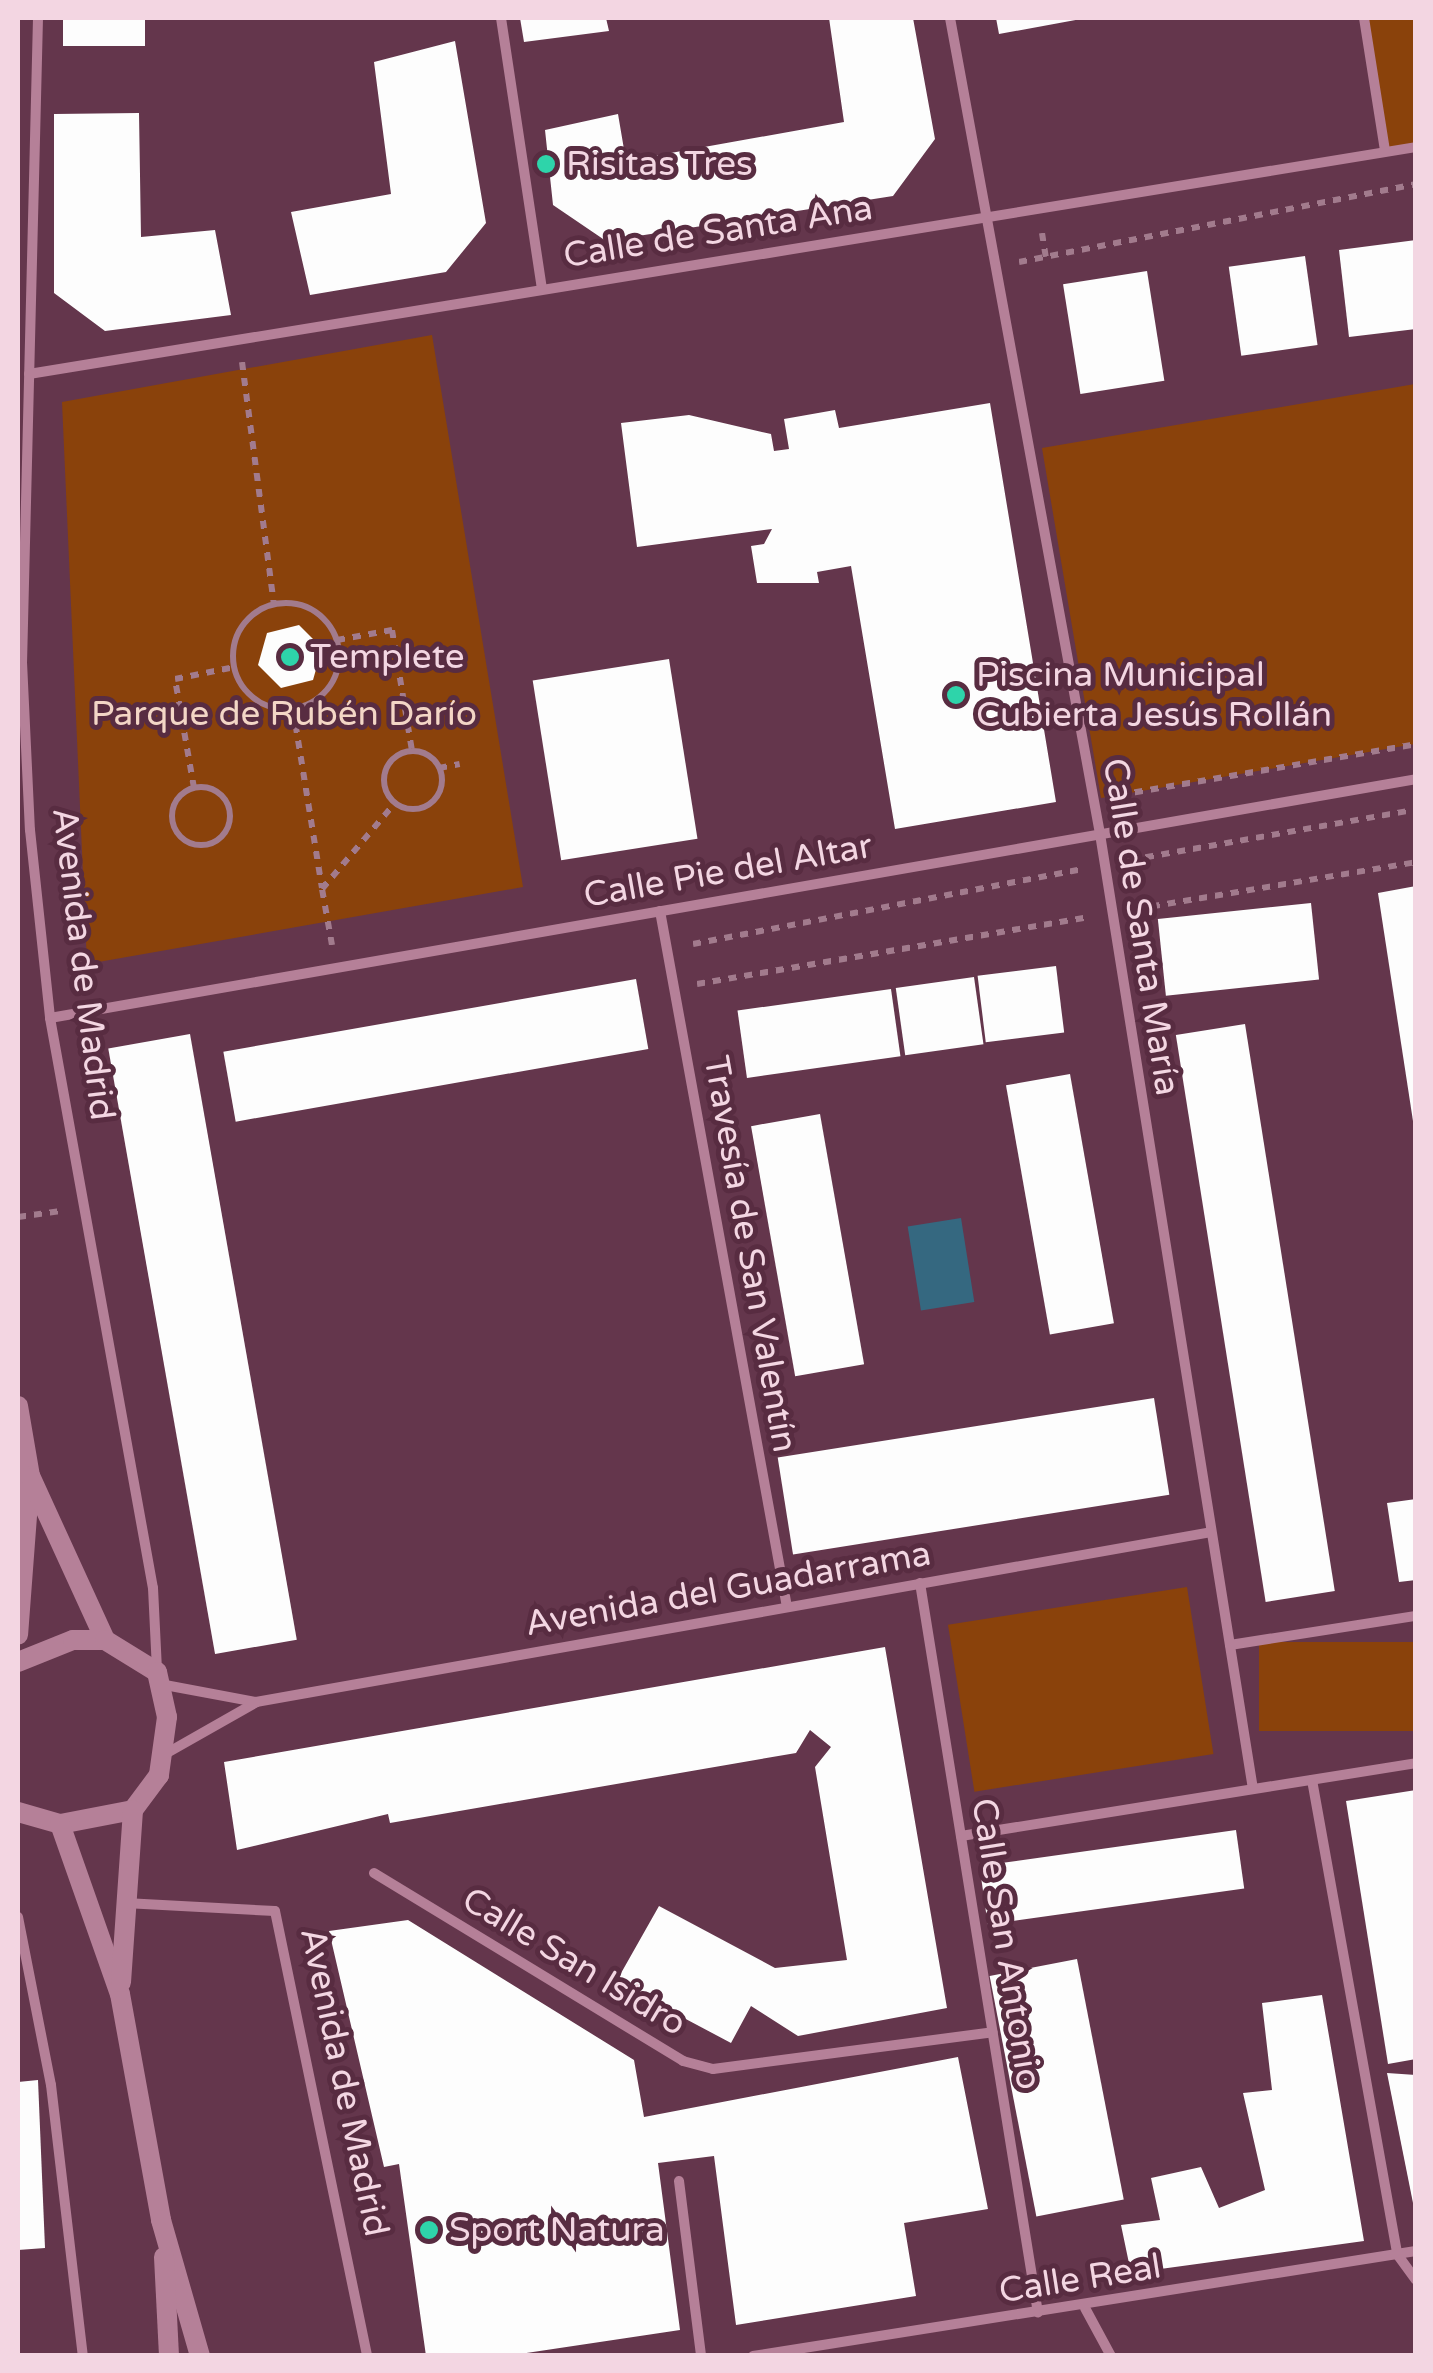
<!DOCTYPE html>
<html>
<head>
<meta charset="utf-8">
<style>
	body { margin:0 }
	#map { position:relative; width:1433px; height:2373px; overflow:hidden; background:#64364c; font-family:"Varela Round",sans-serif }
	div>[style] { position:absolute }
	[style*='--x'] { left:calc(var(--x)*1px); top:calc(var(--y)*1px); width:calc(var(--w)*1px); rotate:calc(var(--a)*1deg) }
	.green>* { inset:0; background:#8a420b; transform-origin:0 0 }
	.water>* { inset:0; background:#356880; transform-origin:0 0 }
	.building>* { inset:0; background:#fdfdfd; transform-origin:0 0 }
	.path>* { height:6px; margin-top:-3px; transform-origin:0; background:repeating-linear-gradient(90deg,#a27b8d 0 8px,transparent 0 16px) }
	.path>.ring { margin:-3px; padding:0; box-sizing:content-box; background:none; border:6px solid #a27b8d; border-radius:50% }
	.street>* { height:10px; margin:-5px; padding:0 5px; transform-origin:5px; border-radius:5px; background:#b58098 }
	.secondary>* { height:20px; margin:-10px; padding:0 10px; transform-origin:10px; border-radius:10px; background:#b58098 }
	.dots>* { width:28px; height:28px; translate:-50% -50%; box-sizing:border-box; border:5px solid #582c41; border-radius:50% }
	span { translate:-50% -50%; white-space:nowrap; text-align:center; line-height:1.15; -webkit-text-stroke:10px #582c41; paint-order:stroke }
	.poi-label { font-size:35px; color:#f3d6e2 }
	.left { translate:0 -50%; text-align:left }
	.street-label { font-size:35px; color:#f3d6e2 }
	.park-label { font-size:35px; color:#f3d6c6 }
	.frame { position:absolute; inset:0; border:20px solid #f3d6e2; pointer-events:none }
</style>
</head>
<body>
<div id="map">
	<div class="green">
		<i style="clip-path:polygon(1364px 18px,1415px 18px,1415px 147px,1385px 151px)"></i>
		<i style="clip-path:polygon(432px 335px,523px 887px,87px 964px,62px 402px)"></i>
		<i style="clip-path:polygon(1415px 384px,1415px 744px,1101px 798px,1042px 448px)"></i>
		<i style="left:1187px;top:1587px;width:169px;height:242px;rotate:81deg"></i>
		<i style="left:1415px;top:1642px;width:89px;height:156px;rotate:90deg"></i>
	</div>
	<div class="water">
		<i style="left:961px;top:1218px;width:85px;height:54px;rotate:81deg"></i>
	</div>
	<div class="building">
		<i style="left:63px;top:18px;width:82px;height:28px"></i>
		<i style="clip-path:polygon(520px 18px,606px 18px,609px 31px,524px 42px)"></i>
		<i style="clip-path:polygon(829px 18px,913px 18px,935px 139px,893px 196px,606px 241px,553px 205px,545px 130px,618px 114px,626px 161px,844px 122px)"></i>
		<i style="clip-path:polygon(996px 18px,1081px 18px,1081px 19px,999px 34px)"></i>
		<i style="clip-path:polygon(455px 41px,486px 223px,446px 272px,310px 295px,291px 212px,391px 194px,374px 62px)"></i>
		<i style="clip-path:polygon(139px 113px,141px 237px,215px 230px,231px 315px,105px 331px,54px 293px,54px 114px)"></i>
		<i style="clip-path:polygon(1416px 240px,1416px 329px,1349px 337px,1339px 250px)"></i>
		<i style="left:1305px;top:256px;width:90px;height:77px;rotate:82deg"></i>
		<i style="left:1147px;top:271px;width:111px;height:85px;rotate:81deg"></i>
		<i style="clip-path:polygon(990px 403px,1056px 802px,895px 829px,851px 566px,817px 572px,819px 583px,757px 583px,751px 546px,764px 544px,772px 529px,637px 547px,621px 423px,689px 415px,771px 434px,774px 451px,789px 449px,784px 419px,835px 410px,839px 428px)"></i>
		<i style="clip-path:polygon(299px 625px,322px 648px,313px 680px,281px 688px,258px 665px,267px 633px)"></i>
		<i style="left:669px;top:659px;width:182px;height:138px;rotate:81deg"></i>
		<i style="clip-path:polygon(1416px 886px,1416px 1121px,1413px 1121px,1378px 893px)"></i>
		<i style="left:1311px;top:903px;width:77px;height:154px;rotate:84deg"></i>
		<i style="left:1056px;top:966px;width:67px;height:79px;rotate:83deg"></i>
		<i style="left:974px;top:977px;width:68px;height:79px;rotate:82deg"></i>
		<i style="left:636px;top:979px;width:71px;height:419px;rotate:80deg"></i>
		<i style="left:891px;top:989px;width:68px;height:155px;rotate:82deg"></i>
		<i style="left:1245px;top:1024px;width:574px;height:70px;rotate:81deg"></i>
		<i style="left:190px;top:1034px;width:615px;height:83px;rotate:80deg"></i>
		<i style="left:1070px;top:1074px;width:253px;height:65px;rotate:80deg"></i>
		<i style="left:820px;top:1114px;width:254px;height:70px;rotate:80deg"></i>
		<i style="left:1154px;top:1398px;width:98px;height:381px;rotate:81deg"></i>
		<i style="clip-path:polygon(1416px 1499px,1416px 1580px,1399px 1582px,1387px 1503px)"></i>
		<i style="clip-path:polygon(885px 1647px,947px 2008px,798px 2036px,751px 2006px,731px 2043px,616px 1982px,659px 1906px,775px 1968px,847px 1960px,815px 1767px,831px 1747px,810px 1730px,796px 1753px,390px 1823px,388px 1814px,237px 1850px,224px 1762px)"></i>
		<i style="clip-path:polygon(1416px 1790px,1416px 2059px,1388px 2064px,1346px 1801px)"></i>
		<i style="left:1236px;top:1830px;width:59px;height:259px;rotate:82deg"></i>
		<i style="clip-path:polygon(408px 1920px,634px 2060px,644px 2117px,958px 2057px,988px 2209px,904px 2223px,916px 2296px,736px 2325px,714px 2156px,658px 2163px,680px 2330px,506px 2356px,426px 2356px,399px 2164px,384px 2167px,329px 1931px)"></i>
		<i style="left:1077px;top:1959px;width:245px;height:89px;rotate:79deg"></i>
		<i style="clip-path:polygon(1322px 1995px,1364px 2241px,1131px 2273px,1121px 2225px,1160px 2220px,1151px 2178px,1201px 2167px,1219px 2208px,1265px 2190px,1243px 2093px,1272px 2090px,1262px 2003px)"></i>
		<i style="clip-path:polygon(1387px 2073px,1416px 2075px,1416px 2208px,1414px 2208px)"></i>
		<i style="clip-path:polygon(38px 2080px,45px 2248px,18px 2250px,18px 2082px)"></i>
	</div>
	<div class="path">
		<i style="--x:1042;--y:233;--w:24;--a:81"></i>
		<i style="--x:1019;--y:262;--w:405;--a:-11.1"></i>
		<i style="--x:242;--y:362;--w:245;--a:82.5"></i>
		<i class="ring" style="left:233px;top:603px;width:100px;height:100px"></i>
		<i style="--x:337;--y:640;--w:56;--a:-10.3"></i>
		<i style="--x:392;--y:630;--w:123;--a:80.6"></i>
		<i style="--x:293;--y:709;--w:181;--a:80.8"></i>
		<i class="ring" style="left:384px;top:751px;width:52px;height:52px"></i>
		<i style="--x:439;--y:768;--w:21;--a:-11"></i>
		<i class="ring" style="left:172px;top:787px;width:52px;height:52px"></i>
		<i style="--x:194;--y:788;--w:111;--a:-99.9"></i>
		<i style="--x:175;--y:679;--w:61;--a:-11.3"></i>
		<i style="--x:1119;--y:795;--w:301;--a:-9.7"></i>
		<i style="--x:1130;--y:860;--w:287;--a:-10"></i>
		<i style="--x:1136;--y:909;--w:284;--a:-9.5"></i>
		<i style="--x:693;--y:944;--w:397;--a:-10.9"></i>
		<i style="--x:332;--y:945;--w:57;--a:-100.1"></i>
		<i style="--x:322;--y:889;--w:113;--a:-49.7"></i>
		<i style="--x:697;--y:984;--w:398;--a:-9.7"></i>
		<i style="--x:18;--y:1217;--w:43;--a:-7.9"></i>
	</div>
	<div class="street">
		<i style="--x:38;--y:18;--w:644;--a:91.42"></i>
		<i style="--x:22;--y:662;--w:168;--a:87.3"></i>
		<i style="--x:30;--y:830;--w:189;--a:83.9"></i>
		<i style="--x:50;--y:1018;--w:579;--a:79.76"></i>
		<i style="--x:153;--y:1588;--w:83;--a:87.2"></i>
		<i style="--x:501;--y:18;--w:273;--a:81.4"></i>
		<i style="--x:950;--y:18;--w:830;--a:79.58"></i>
		<i style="--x:1100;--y:834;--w:967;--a:80.9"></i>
		<i style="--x:1364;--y:18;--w:135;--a:81"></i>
		<i style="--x:29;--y:374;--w:1405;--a:-9.29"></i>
		<i style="--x:660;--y:911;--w:707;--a:79.66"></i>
		<i style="--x:50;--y:1018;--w:1387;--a:-9.92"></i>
		<i style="--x:920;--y:1583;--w:739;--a:80.82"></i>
		<i style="--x:1230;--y:1645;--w:188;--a:-8.9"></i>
		<i style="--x:165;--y:1685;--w:93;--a:10.6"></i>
		<i style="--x:256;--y:1702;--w:970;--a:-10.09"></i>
		<i style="--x:167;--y:1753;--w:101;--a:-29.6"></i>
		<i style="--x:1312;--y:1780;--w:482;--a:79.8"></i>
		<i style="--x:1397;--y:2254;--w:32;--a:54"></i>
		<i style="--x:961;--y:1836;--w:461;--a:-9.1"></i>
		<i style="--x:374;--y:1873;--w:362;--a:31.3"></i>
		<i style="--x:683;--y:2061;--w:31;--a:15"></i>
		<i style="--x:713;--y:2069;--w:282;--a:-7.5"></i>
		<i style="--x:125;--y:1903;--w:150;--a:3.1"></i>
		<i style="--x:275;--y:1911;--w:454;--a:78.3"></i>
		<i style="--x:18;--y:1917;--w:171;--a:78.9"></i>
		<i style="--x:51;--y:2085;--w:273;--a:83.3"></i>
		<i style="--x:679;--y:2181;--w:176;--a:82.8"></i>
		<i style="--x:1085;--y:2308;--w:55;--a:61.6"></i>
		<i style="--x:753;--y:2356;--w:671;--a:-9"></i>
	</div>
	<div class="secondary">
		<i style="--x:18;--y:1406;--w:71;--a:80.3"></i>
		<i style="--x:30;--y:1476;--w:159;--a:94.3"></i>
		<i style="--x:31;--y:1478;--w:178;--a:65.4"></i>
		<i style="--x:18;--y:1662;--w:59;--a:-21.8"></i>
		<i style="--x:73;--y:1640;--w:32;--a:0"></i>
		<i style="--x:105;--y:1640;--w:61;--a:31.6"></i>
		<i style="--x:157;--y:1672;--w:46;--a:77.5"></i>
		<i style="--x:167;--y:1717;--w:59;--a:97.9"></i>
		<i style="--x:159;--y:1775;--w:44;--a:126.6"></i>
		<i style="--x:133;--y:1810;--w:74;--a:169.1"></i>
		<i style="--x:60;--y:1824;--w:44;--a:-164.1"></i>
		<i style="--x:60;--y:1824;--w:180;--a:70.6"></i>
		<i style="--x:120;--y:1994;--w:230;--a:79.7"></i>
		<i style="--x:161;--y:2220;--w:141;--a:74"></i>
		<i style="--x:121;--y:1982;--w:172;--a:-86"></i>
		<i style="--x:164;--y:2257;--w:99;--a:87.1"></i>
	</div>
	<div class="dots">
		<i style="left:546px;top:164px;background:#2ed4aa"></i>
		<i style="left:290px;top:657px;background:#2ed4aa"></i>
		<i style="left:956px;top:695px;background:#2ed4aa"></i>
		<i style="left:429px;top:2230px;background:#2ed4aa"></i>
	</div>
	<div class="poi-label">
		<span class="left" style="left:566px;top:164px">Risitas Tres</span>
		<span class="left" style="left:310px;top:657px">Templete</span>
		<span class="left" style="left:976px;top:695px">Piscina Municipal<br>Cubierta Jesús Rollán</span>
		<span class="left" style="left:449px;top:2230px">Sport Natura</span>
	</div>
	<div class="street-label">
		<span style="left:718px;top:232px;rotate:-9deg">Calle de Santa Ana</span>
		<span style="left:728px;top:871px;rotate:-10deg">Calle Pie del Altar</span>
		<span style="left:1141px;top:927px;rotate:81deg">Calle de Santa María</span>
		<span style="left:83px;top:964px;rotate:83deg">Avenida de Madrid</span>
		<span style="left:750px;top:1254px;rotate:80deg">Travesía de San Valentín</span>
		<span style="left:728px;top:1589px;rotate:-10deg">Avenida del Guadarrama</span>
		<span style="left:1006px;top:1944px;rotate:81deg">Calle San Antonio</span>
		<span style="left:574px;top:1962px;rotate:31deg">Calle San Isidro</span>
		<span style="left:344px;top:2082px;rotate:78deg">Avenida de Madrid</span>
		<span style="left:1080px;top:2279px;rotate:-9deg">Calle Real</span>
	</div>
	<div class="park-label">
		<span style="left:284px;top:714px">Parque de Rubén Darío</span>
	</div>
	<div class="frame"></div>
</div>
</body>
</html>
